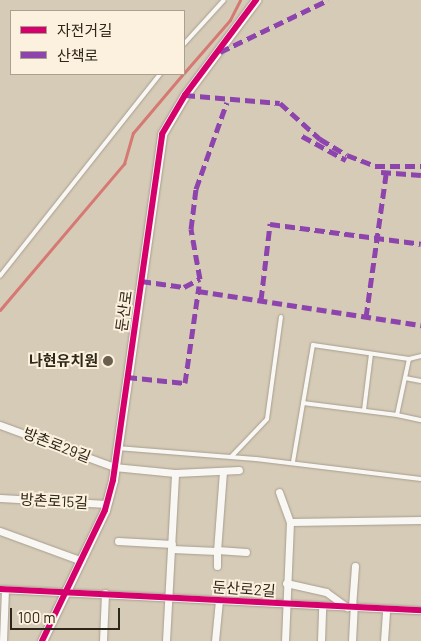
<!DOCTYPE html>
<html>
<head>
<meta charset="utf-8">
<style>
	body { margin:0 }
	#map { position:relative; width:421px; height:641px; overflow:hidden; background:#d6cbb7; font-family:Barlow,"Noto Sans KR",sans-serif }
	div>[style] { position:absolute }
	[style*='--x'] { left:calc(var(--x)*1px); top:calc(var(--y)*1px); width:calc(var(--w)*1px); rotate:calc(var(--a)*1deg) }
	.stream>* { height:2.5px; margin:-1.25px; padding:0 1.25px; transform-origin:1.25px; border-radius:1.25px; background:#d67873 }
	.roads { filter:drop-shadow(0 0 1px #a79e8f) drop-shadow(0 0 1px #a79e8f) }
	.service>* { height:4px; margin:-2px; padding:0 2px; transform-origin:2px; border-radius:2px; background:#f9f7f4 }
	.minor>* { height:7px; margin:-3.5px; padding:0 3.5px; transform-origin:3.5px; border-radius:3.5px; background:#f9f7f4 }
	.tertiary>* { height:9px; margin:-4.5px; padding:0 4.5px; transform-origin:4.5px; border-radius:4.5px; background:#f9f7f4 }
	.quiet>* { height:5px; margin-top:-2.5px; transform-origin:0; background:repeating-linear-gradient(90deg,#8e44ad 0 10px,transparent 0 15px) }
	.cycleway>* { height:6px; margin:-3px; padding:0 3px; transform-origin:3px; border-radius:3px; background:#d6006c }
	.dots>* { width:14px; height:14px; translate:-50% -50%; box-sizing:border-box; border:2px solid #fbf1de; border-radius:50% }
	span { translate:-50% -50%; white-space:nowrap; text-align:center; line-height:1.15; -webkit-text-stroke:4px #fbf1de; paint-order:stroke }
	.street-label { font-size:15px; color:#2e2618 }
	.poi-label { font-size:15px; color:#2e2618; font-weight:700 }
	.right { translate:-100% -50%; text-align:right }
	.legend { position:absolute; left:10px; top:10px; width:175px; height:65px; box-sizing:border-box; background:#fbf1de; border:1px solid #a9a08f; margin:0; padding:6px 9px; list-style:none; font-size:15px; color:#2e2618 }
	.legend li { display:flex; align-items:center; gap:10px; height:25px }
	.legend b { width:25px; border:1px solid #a9a08f }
	.scale { position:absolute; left:10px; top:608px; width:110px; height:22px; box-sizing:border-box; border:2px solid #2e2618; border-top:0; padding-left:6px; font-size:15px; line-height:18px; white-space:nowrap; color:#2e2618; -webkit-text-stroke:4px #fbf1de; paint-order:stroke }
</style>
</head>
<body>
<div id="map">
	<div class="stream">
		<i style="--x:184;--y:73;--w:70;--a:-49"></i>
		<i style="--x:230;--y:20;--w:22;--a:-63"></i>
		<i style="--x:0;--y:310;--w:192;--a:-49.7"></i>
		<i style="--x:124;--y:164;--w:32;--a:-74"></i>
		<i style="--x:133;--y:133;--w:77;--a:-49.7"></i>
	</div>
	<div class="roads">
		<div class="service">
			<i style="--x:184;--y:44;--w:59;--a:-47.7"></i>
			<i style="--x:0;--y:276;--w:258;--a:-51.6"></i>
			<i style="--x:409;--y:359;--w:57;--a:102.1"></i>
			<i style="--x:397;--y:415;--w:25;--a:12"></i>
			<i style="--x:405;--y:378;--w:16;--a:11"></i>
			<i style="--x:303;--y:403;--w:95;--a:7.3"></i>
			<i style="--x:364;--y:410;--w:56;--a:-82.9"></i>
			<i style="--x:117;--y:448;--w:139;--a:4.5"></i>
			<i style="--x:256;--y:459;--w:166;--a:6.9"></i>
			<i style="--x:231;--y:457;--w:52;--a:-46.5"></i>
			<i style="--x:267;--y:419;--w:103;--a:-82.2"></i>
			<i style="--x:293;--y:462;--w:119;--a:-80.3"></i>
			<i style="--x:313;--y:345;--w:97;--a:8.3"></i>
			<i style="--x:409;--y:359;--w:12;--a:-14"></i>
		</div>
		<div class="minor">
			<i style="--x:0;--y:425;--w:121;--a:20.2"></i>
			<i style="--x:114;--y:467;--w:61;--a:5.6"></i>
			<i style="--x:175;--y:473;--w:64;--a:-2.7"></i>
			<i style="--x:279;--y:492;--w:32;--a:70"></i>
			<i style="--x:290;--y:522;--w:119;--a:92.4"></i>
			<i style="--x:0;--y:498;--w:107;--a:3.2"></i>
			<i style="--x:290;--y:522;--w:131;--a:-0.9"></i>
			<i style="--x:0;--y:531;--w:87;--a:20.1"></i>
			<i style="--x:118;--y:541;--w:54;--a:3.2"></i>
			<i style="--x:172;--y:549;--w:45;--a:2.5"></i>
			<i style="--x:217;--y:551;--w:15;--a:90"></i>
			<i style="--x:217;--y:550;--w:29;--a:4"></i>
			<i style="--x:217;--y:551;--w:80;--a:-85.7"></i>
			<i style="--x:286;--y:583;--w:41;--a:12.7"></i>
			<i style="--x:326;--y:592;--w:26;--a:36"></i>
			<i style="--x:0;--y:589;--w:422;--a:2.9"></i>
			<i style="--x:352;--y:607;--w:41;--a:-85.8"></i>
			<i style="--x:3;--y:641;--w:52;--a:-87.8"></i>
			<i style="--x:103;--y:641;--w:48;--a:-87.6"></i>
			<i style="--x:166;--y:641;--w:168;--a:-86.9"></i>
			<i style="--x:215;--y:641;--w:41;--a:-84.4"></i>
			<i style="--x:321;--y:641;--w:35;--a:-88"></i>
			<i style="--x:352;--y:641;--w:34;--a:-87"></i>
			<i style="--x:384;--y:641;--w:32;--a:-86"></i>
		</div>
		<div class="tertiary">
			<i style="--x:42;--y:641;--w:145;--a:-64.3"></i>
			<i style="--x:105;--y:510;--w:31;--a:-75"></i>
			<i style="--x:113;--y:480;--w:349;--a:-81.9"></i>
			<i style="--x:162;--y:134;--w:45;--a:-59.5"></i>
			<i style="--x:185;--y:95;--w:119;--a:-53.2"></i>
		</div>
	</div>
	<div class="quiet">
		<i style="--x:220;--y:52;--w:120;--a:-25.7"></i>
		<i style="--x:185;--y:95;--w:95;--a:4.8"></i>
		<i style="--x:280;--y:103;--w:54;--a:42"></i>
		<i style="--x:320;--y:139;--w:31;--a:31"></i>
		<i style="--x:347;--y:155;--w:30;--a:21"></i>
		<i style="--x:375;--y:166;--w:46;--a:0"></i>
		<i style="--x:302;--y:136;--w:50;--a:28.6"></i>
		<i style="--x:381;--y:172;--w:40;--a:4.3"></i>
		<i style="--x:141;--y:281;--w:43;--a:7.9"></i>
		<i style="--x:184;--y:287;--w:18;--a:-27"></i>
		<i style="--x:200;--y:279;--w:51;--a:-100.2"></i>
		<i style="--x:191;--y:229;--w:40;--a:-82.9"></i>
		<i style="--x:196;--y:189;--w:92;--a:-70.4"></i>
		<i style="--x:198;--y:291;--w:226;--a:8.7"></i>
		<i style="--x:261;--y:300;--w:77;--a:-83.2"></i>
		<i style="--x:270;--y:224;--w:152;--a:7.5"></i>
		<i style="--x:366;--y:317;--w:144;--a:-82"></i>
		<i style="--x:127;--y:377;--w:58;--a:5.9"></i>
		<i style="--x:185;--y:383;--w:98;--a:-81.8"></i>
	</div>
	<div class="cycleway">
		<i style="--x:0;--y:589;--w:422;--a:2.9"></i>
		<i style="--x:42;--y:641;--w:145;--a:-64.3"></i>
		<i style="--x:105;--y:510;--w:31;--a:-75"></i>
		<i style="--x:113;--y:480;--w:349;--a:-81.9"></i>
		<i style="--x:162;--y:134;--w:45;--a:-59.5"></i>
		<i style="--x:185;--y:95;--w:119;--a:-53.2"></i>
	</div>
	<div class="dots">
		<i style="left:108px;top:361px;background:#696050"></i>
	</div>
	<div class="street-label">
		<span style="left:124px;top:311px;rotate:-82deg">둔산로</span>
		<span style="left:57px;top:445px;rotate:21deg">방촌로29길</span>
		<span style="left:54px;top:501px;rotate:3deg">방촌로15길</span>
		<span style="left:244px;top:589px;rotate:4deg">둔산로2길</span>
	</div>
	<div class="poi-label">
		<span class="right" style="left:98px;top:361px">나현유치원</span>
	</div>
	<ul class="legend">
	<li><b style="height:6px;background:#d6006c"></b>자전거길</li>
	<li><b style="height:6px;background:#8e44ad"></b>산책로</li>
	</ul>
	<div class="scale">100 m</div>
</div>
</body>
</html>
